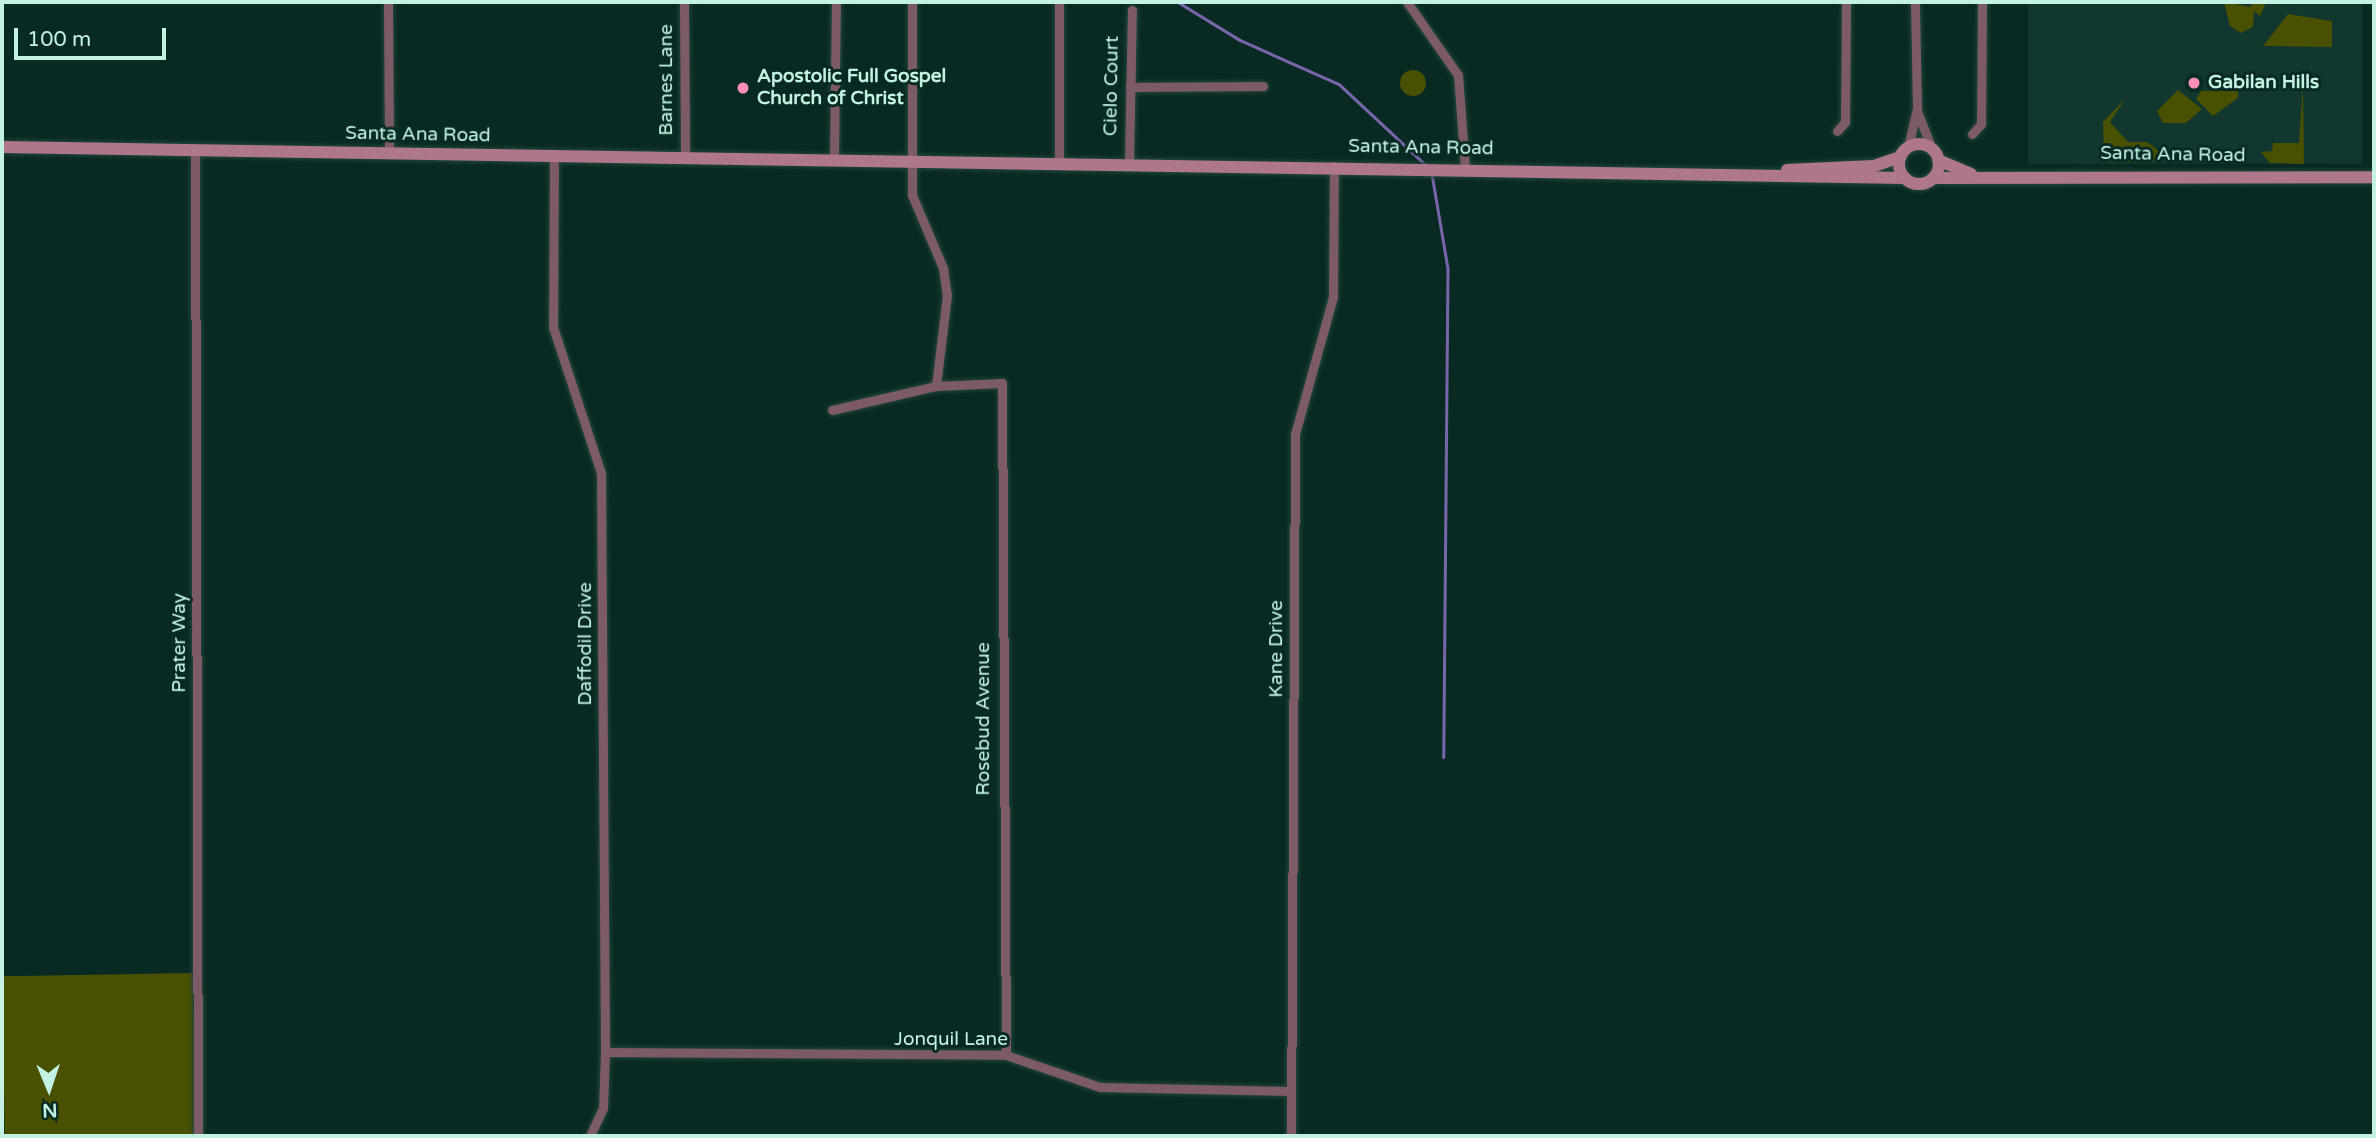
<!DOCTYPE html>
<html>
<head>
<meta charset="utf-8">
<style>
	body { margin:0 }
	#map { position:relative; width:2376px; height:1138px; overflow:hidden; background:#092a23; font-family:"Varela Round",sans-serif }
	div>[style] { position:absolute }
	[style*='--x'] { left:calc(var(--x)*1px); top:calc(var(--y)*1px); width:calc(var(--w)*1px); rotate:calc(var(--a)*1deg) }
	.built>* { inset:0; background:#11372f; transform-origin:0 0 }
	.green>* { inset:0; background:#495100; transform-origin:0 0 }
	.round { border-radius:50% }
	.stream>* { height:2.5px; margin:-1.25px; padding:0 1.25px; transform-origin:1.25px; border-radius:1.25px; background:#7965aa }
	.roads { filter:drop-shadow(0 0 2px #23463e) drop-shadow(0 0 2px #23463e) }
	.street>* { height:9px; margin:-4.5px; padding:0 4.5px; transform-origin:4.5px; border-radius:4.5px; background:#7c5a66 }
	.secondary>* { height:12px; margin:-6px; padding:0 6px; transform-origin:6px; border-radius:6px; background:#ae778b }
	.secondary>.ring { margin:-6px; padding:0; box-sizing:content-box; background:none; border:12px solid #ae778b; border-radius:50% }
	.dots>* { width:19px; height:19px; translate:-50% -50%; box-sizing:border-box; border:4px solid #092a23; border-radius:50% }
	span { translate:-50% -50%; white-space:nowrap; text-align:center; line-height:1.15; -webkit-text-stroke:6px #092a23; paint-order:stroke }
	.poi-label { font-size:19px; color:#c3f2e5; font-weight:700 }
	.left { translate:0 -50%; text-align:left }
	.street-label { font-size:19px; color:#c3f2e5 }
	.frame { position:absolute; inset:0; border:4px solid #c3f2e5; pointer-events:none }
	.north { position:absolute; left:14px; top:1054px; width:70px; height:70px; -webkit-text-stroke:5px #092a23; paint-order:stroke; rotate:178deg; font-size:19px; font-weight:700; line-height:28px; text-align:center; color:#c3f2e5 }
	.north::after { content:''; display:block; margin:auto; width:24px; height:32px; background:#c3f2e5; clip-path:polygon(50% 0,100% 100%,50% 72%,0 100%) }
	.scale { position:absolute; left:14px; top:28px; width:152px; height:32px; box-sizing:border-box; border:4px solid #c3f2e5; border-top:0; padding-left:9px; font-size:21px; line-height:24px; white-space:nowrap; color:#c3f2e5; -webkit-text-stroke:5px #092a23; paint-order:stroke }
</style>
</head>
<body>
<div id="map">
	<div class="built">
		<i style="left:2028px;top:2px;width:334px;height:162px"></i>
	</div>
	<div class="green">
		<i style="clip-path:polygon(2224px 2px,2251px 7px,2251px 2px,2266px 3px,2260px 16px,2254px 11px,2253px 27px,2241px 33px,2230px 26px)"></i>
		<i style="clip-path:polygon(2288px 14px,2332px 21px,2332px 47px,2263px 46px)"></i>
		<i class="round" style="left:1400px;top:70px;width:26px;height:26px"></i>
		<i style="clip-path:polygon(2303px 85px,2304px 164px,2270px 163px,2261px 152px,2272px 151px,2273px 143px,2299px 143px)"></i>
		<i style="clip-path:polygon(2178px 90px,2202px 109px,2186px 123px,2163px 123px,2157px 111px)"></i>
		<i style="clip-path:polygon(2201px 91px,2238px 91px,2238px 98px,2213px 116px,2196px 99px)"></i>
		<i style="clip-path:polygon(2125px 99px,2110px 122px,2128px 142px,2147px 142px,2159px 151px,2153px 162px,2104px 161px,2103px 122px)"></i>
		<i style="left:193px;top:973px;width:163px;height:191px;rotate:89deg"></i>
	</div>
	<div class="stream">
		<i style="--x:1178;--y:2;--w:73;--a:31.5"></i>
		<i style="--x:1240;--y:40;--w:108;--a:24"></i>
		<i style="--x:1339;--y:84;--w:120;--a:43"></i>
		<i style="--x:1432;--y:174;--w:96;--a:80.4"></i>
		<i style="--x:1448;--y:269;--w:488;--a:90.5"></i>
	</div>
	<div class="roads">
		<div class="street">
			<i style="--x:388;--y:2;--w:151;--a:89.6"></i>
			<i style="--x:684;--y:2;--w:156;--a:89.6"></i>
			<i style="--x:912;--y:2;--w:193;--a:90"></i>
			<i style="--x:912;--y:195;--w:79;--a:67"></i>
			<i style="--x:943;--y:268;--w:27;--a:82"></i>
			<i style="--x:947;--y:295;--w:92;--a:96.9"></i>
			<i style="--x:1407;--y:2;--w:89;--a:55.1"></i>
			<i style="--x:1458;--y:75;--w:93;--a:85.7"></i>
			<i style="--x:1130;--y:87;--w:133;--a:-0.4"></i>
			<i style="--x:1917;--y:111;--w:41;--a:68.5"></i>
			<i style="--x:1837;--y:131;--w:12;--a:-48"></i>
			<i style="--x:1845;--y:122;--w:120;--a:-89.5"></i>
			<i style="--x:1972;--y:134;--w:13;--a:-48"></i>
			<i style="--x:1981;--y:124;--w:122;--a:-89.5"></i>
			<i style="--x:1908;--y:147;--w:39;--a:-77"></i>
			<i style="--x:1917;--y:109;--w:107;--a:-91.1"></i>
			<i style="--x:195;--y:149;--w:987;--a:89.83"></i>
			<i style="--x:554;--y:156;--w:171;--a:90.3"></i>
			<i style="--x:553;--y:327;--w:154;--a:71.8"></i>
			<i style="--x:601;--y:473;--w:579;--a:89.6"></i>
			<i style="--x:605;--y:1052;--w:56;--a:92"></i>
			<i style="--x:603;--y:1108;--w:31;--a:115"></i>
			<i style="--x:834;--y:160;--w:158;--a:-89.3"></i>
			<i style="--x:1059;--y:161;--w:159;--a:-90"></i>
			<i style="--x:1129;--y:162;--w:152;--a:-88.9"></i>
			<i style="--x:832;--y:410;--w:107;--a:-13"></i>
			<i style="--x:936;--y:386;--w:66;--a:-2.6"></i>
			<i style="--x:1002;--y:383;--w:672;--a:89.66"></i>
			<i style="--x:605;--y:1052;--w:401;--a:0.4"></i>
			<i style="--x:1006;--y:1055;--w:99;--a:18.8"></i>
			<i style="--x:1100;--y:1087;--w:191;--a:1.2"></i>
			<i style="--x:1291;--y:1136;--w:702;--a:-89.67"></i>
			<i style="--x:1295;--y:434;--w:142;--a:-74.5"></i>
			<i style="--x:1333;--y:297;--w:131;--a:-89.6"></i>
		</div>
		<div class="secondary">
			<i class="ring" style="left:1899px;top:144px;width:28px;height:28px"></i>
			<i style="--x:2;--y:147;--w:1903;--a:0.93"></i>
			<i style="--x:1938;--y:160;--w:36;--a:23"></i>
			<i style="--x:1787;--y:170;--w:87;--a:-2.6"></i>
			<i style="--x:1874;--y:166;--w:28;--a:-19"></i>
			<i style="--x:1933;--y:178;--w:441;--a:-0.1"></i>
		</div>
	</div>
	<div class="dots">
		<i style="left:2194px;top:83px;background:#ff8eba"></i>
		<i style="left:743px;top:88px;background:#ff8eba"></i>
	</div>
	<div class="poi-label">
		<span class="left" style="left:757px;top:88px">Apostolic Full Gospel<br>Church of Christ</span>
		<span class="left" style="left:2208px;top:83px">Gabilan Hills</span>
	</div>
	<div class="street-label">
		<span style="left:667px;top:80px;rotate:-90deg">Barnes Lane</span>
		<span style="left:1112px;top:86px;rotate:-89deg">Cielo Court</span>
		<span style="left:418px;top:135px;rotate:1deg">Santa Ana Road</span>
		<span style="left:1421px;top:148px;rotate:1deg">Santa Ana Road</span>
		<span style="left:2173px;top:155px;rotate:1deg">Santa Ana Road</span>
		<span style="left:180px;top:643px;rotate:-90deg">Prater Way</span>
		<span style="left:586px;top:644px;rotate:-90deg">Daffodil Drive</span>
		<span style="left:1277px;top:649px;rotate:-90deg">Kane Drive</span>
		<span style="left:984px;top:719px;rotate:-90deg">Rosebud Avenue</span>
		<span style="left:951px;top:1040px">Jonquil Lane</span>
	</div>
	<div class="frame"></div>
	<div class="north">N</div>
	<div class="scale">100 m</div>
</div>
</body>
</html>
